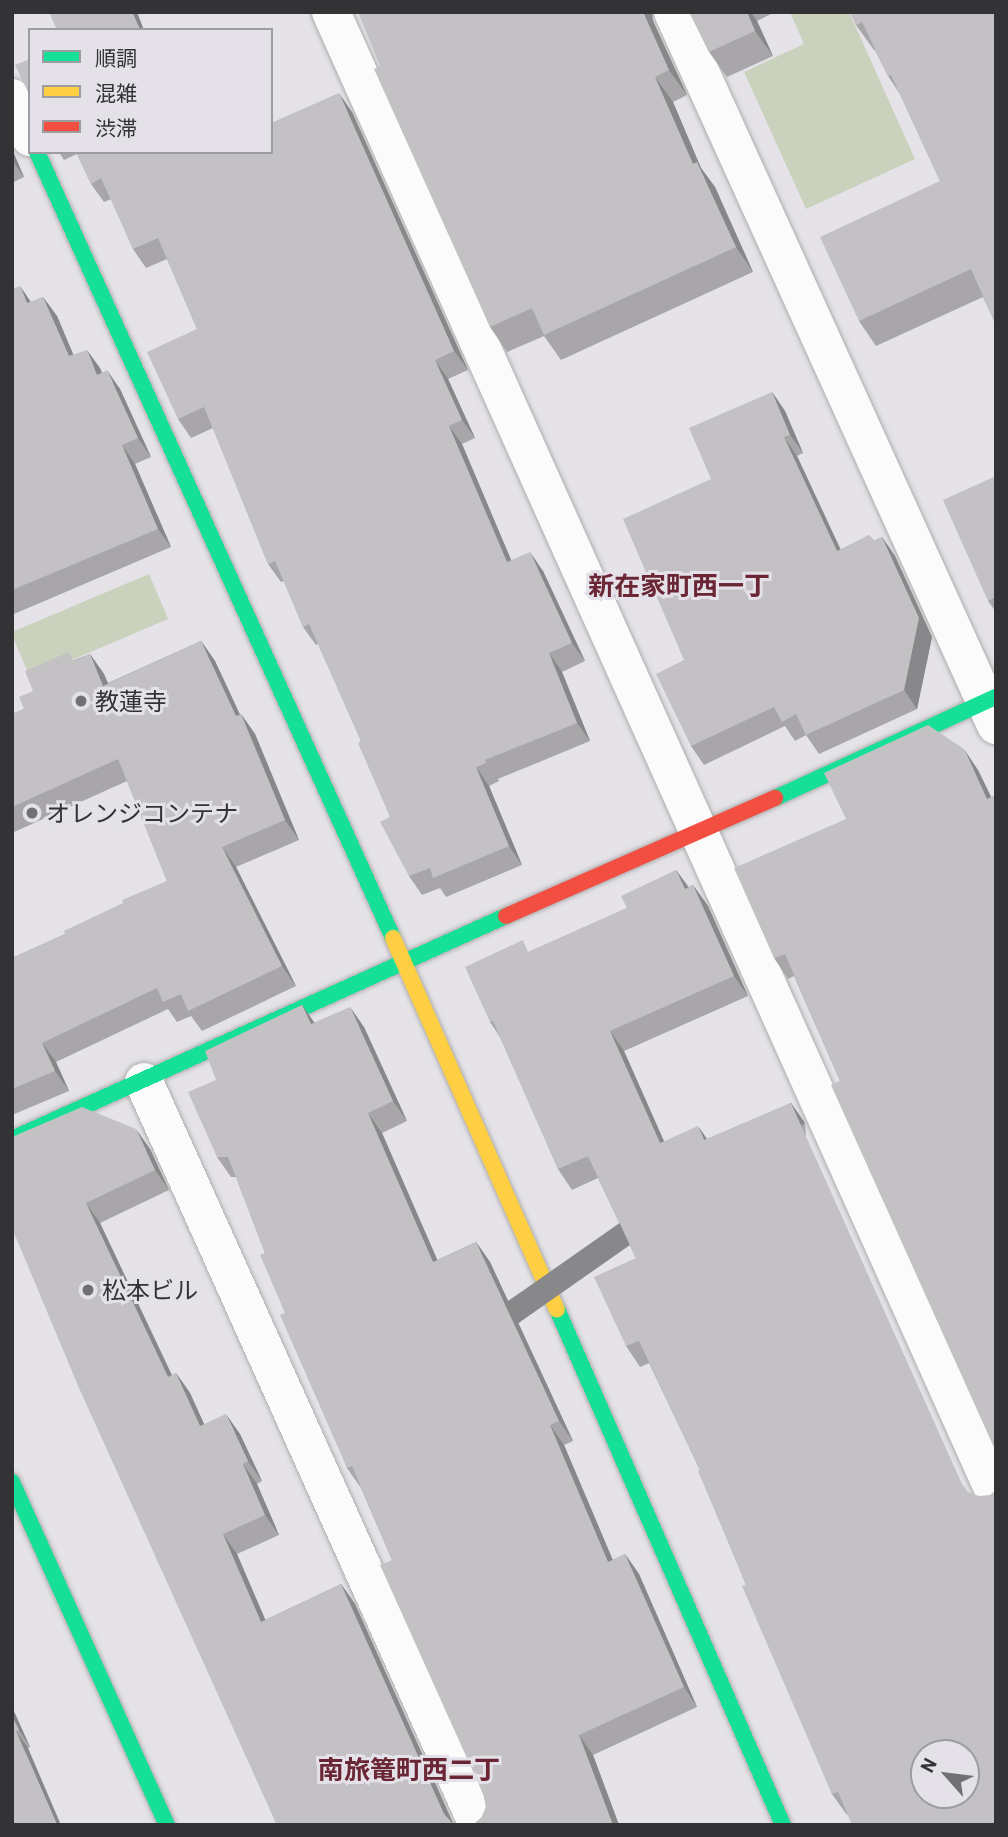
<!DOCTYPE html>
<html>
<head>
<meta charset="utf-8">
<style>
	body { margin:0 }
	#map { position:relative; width:1008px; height:1837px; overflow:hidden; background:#e5e3e7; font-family:Barlow,"Noto Sans JP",sans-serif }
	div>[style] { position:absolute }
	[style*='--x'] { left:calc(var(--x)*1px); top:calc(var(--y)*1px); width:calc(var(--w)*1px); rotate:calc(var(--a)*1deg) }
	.green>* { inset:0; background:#cad2be; transform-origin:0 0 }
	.roads { filter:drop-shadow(0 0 2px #aeadaf) drop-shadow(0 0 2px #aeadaf) }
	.street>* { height:38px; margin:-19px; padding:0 19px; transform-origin:19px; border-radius:19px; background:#fbfbfb }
	.fast>* { height:16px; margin:-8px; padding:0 8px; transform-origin:8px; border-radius:8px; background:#16e098 }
	.slow>* { height:16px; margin:-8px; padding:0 8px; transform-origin:8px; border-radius:8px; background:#ffcf43 }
	.jam>* { height:16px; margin:-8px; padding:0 8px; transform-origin:8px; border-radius:8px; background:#f24e42 }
	.wall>* { inset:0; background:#a8a6a9 }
	.shaded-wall>* { inset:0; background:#888789; transform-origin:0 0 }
	.building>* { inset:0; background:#c3c1c4 }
	.dots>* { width:19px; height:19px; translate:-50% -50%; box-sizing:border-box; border:4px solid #e4e2e8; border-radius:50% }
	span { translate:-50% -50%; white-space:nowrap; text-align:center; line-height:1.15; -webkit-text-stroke:6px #e4e2e8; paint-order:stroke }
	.poi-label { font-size:24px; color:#333335 }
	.left { translate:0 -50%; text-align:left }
	.neighbourhood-label { font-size:26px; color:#6b2635; font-weight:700 }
	.frame { position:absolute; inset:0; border:14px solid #333335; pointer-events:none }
	.legend { position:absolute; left:28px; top:28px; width:245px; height:126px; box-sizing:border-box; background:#e4e2e8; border:2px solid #9d9ca0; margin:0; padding:9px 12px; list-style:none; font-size:21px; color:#333335 }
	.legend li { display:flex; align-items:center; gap:14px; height:35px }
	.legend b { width:35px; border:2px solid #9d9ca0 }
	.north { position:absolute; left:910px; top:1739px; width:70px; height:70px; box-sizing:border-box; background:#e4e2e8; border:2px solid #9d9ca0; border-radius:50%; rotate:298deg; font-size:19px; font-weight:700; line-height:28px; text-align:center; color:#333335 }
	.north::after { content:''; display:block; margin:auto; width:24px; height:32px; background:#717173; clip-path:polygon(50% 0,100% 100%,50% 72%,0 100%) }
</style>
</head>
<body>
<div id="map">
	<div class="green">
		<i style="clip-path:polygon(790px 12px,849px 12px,915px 159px,806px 209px,744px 72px,804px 44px)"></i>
		<i style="left:149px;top:574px;width:49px;height:150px;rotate:67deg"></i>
	</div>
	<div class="roads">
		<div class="street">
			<i style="--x:331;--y:12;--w:1625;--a:65.85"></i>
			<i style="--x:673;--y:12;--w:783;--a:65.63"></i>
			<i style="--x:12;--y:98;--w:43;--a:65.2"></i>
			<i style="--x:144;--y:1082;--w:815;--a:65.79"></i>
		</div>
		<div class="fast">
			<i style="--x:37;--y:152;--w:863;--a:65.63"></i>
			<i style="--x:775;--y:798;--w:243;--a:-24.6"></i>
			<i style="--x:12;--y:1139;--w:542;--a:-24.3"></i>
			<i style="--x:557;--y:1309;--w:563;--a:66.35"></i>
			<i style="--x:12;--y:1482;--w:376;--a:65.7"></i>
		</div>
		<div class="slow">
			<i style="--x:393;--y:938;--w:406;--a:66.2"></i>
		</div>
		<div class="jam">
			<i style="--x:506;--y:916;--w:294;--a:-23.7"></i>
		</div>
	</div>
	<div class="wall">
		<i style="clip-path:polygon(690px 12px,775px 12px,757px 21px,773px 56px,727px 77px,709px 52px)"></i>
		<i style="clip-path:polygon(850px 12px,996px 12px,996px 325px,983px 297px,876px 346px,859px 321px,940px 181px,900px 94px,888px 76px,875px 50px,874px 50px,856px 25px)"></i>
		<i style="clip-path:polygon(653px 21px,687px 95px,673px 102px,701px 168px,715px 187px,753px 272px,561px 360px,544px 336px,507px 352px,490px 327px,380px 66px)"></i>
		<i style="clip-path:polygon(352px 112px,468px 370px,448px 379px,475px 438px,462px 444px,511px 560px,543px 571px,585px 661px,562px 672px,590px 741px,498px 779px,499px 781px,489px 786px,522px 865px,446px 897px,440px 888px,422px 895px,409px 876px,390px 817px,361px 741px,318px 644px,316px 645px,303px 627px,284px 581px,281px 582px,268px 564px,213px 428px,191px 438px,178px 419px,197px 329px,167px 259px,146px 268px,133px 249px,111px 199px,104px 202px,91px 184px,77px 154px,64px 160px,59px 152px,271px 152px)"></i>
		<i style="clip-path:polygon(12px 149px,24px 177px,12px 183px)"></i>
		<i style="clip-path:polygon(12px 289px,31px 302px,43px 297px,57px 316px,73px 355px,100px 368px,102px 373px,120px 389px,151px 457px,135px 464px,171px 547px,14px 614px,12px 611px)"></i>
		<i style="clip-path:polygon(772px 392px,785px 411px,803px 453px,797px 456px,841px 550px,869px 535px,874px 541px,882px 537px,895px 556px,932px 637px,917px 709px,819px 754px,806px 735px,795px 741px,785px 726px,704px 765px,691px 746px,711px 479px)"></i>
		<i style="clip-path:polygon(996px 476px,996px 612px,988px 601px)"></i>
		<i style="clip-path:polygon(201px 641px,215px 661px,240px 715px,241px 714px,255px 734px,299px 840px,236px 867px,296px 986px,202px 1031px,191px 1016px,177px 1022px,168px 1009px,56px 1062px,69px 1091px,12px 1115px,12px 958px,65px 934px,167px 881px,127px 781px,12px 833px,12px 714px,24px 709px,33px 691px,74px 660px,90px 654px,104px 674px,108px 683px)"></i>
		<i style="clip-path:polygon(978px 770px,991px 797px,840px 1081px,794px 976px,788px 979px,774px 958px)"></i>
		<i style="clip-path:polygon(676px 870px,689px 887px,693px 885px,708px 906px,748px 996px,624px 1051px,664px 1141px,707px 1139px,791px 1103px,805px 1123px,848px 1814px,847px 1815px,832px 1794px,746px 1585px,700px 1470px,649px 1363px,640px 1367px,626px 1346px,636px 1258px,598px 1178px,572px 1190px,558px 1169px,500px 1037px,490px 1022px,531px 951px,627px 908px)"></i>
		<i style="clip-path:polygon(302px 1005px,314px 1023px,364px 1027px,407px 1121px,382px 1133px,437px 1260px,476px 1242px,490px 1262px,573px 1441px,564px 1445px,613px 1560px,625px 1554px,639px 1574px,697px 1707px,593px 1755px,619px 1825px,473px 1825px,482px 1817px,486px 1807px,484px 1796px,392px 1560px,361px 1488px,347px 1468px,285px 1313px,265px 1253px,236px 1177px,231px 1177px,217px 1157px,216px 1080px)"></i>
		<i style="clip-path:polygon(150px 1149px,169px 1190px,100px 1223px,172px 1375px,176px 1373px,190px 1393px,204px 1424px,240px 1434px,262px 1481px,257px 1484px,279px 1535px,237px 1554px,265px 1620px,341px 1584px,355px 1604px,453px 1824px,277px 1825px,12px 1228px)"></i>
		<i style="clip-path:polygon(12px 1707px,30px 1747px,28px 1748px,12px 1825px)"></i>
	</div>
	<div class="shaded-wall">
		<i style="clip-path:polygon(132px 12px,137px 12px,144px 30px,140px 30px)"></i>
		<i style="clip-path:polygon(643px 12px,652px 12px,653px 21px,687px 95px,669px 70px)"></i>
		<i style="clip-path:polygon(747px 12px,751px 12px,757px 21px,773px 56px,755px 31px)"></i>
		<i style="clip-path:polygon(655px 77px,673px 102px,701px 168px,715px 187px,753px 272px,736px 247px,693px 164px)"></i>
		<i style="clip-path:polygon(339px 93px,352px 112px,468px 370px,454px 351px)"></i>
		<i style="clip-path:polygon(12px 149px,24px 177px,12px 160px)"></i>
		<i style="clip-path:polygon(20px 286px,33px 305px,27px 303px)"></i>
		<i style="clip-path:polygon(43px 297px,57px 316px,82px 375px,69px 356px)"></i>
		<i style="clip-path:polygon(87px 350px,100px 368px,110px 394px,97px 375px)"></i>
		<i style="clip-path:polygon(435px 360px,448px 379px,475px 438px,462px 420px)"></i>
		<i style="clip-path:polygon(107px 370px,120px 389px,151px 457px,138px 438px)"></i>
		<i style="clip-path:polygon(772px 392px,785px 411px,803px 453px,790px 435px)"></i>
		<i style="clip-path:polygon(449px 426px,462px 444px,520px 581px,507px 562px)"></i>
		<i style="clip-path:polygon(784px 437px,797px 456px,850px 570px,837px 551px)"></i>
		<i style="clip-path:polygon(122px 445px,135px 464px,171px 547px,158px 529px)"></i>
		<i style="clip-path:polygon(882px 537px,895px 556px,932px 637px,917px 709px,904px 690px)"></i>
		<i style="clip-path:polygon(530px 552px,543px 571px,585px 661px,572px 643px)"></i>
		<i style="clip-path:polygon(201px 641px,215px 661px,250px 736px,236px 716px)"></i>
		<i style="clip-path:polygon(549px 653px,562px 672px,590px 741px,577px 723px)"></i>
		<i style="clip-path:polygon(90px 654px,104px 674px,117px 705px,103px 686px)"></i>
		<i style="clip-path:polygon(241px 714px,255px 734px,299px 840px,285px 820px)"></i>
		<i style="clip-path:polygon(964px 749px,978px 770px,996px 807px,987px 799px)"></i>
		<i style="clip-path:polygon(476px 767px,489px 786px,522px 865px,509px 846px)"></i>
		<i style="clip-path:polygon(222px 847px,236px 867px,296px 986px,282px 966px)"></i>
		<i style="clip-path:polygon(676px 870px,690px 890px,685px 889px)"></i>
		<i style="clip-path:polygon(693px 885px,708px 906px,748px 996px,734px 976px)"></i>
		<i style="clip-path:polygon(302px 1005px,316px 1025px,311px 1024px)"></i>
		<i style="clip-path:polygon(350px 1007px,364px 1027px,407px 1121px,393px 1101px)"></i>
		<i style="clip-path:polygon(610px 1031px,624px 1051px,674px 1164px,660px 1143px)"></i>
		<i style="clip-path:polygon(42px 1043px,56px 1062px,69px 1091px,55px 1071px)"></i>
		<i style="left:791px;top:1103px;width:24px;height:418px;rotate:55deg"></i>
		<i style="clip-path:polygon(368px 1113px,382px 1133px,447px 1282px,433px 1262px)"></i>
		<i style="clip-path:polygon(698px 1126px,712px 1146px,704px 1140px)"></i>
		<i style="clip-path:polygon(136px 1129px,150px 1149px,169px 1190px,155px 1170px)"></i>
		<i style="clip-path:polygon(86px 1203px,100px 1223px,182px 1397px,168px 1377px)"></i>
		<i style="clip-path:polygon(476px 1242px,490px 1262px,573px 1441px,559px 1421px)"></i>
		<i style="clip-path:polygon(176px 1373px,190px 1393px,214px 1446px,200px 1426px)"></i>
		<i style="clip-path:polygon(226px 1414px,240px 1434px,262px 1481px,248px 1461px)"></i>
		<i style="clip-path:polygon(550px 1425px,564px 1445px,622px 1582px,608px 1562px)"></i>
		<i style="clip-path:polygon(243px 1464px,257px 1484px,279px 1535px,265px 1515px)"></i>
		<i style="clip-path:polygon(223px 1534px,237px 1554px,275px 1642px,261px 1622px)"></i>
		<i style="clip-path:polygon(625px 1554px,639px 1574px,697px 1707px,684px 1687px)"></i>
		<i style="clip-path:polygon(341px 1584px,355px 1604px,454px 1825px,444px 1814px)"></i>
		<i style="clip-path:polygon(12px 1707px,30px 1747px,19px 1730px,12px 1716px)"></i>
		<i style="clip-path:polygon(16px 1731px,28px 1748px,61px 1825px,57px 1825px)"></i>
		<i style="clip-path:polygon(579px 1735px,593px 1755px,619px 1825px,613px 1825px)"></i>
	</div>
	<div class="building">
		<i style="clip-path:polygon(49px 12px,132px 12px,140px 30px,57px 30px)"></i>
		<i style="clip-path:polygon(358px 12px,643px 12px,669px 70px,655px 77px,693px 164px,697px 162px,736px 247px,544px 335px,532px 308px,490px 327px,374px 69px,380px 66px)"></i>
		<i style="clip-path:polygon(689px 12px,747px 12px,755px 31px,709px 52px)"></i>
		<i style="clip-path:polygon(850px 12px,996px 12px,996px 322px,995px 323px,971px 269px,859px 321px,820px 237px,940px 181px,891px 75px,888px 76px,862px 22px,856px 25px)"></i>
		<i style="clip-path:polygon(30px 59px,30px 96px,15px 65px)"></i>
		<i style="clip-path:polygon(339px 93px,454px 351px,435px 360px,462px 420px,449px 426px,507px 562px,530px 552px,572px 643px,549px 653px,577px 723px,485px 760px,486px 763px,476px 767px,509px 846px,433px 878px,430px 868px,409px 876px,380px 822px,390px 817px,358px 743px,361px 741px,309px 624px,303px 627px,275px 561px,268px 564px,204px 407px,178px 419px,147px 352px,197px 329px,158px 238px,133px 249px,101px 178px,91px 184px,76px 152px,271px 152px,271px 123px)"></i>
		<i style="clip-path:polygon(20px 286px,27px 303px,43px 297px,69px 356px,87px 350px,97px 375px,107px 370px,138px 438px,122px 445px,158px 529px,12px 590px,12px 289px)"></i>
		<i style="clip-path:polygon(772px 392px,790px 435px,784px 437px,837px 551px,869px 535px,873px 541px,882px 537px,919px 618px,904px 690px,806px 735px,796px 714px,782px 722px,774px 707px,691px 746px,656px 674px,684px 660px,623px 519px,711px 479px,689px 428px)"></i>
		<i style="clip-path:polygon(996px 476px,996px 597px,988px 601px,943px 500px)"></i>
		<i style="clip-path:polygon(201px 641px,236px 716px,241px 714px,285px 820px,222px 847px,282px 966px,188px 1011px,181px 994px,163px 1002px,157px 988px,42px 1043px,55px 1071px,12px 1089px,12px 958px,65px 934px,64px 931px,123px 903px,122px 900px,167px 881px,118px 759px,12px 807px,12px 714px,24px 709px,19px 697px,33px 691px,25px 671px,69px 652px,73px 661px,90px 654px,103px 686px)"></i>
		<i style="clip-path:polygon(928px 725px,964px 749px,987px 799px,996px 795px,996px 1452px,831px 1085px,840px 1081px,785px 954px,774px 958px,734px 868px,846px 819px,824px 773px)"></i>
		<i style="clip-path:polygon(evenodd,676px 870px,685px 889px,693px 885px,734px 976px,610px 1031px,660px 1143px,698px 1126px,704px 1140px,791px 1103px,962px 1484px,968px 1492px,979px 1496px,990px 1495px,996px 1490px,996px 1825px,852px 1825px,838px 1792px,832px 1794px,742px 1586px,746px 1585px,698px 1471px,700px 1470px,639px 1341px,626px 1346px,594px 1277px,636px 1258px,588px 1156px,558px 1169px,493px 1021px,490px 1022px,465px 967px,523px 940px,528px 952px,627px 908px,621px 896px,676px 870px,924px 1753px,966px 1753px,966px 1795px,924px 1795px,924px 1753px)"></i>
		<i style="clip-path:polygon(302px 1005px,311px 1024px,350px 1007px,393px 1101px,368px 1113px,433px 1262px,476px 1242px,559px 1421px,550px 1425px,608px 1562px,625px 1554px,684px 1687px,579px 1735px,613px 1825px,473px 1825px,482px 1817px,486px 1807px,484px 1796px,380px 1565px,392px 1560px,352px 1466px,347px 1468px,280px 1315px,285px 1313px,260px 1255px,265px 1253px,228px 1157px,217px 1157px,188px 1092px,216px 1080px,205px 1051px)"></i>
		<i style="clip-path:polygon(82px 1107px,136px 1129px,155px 1170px,86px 1203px,168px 1377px,176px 1373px,200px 1426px,226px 1414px,248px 1461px,243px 1464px,265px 1515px,223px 1534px,261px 1622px,341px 1584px,444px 1814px,452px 1823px,456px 1825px,277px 1825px,79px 1388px,12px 1228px,12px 1137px)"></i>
		<i style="clip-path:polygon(12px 1716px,19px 1730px,16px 1731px,57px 1825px,12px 1825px)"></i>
	</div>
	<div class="dots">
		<i style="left:81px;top:701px;background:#717173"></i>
		<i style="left:32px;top:813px;background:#717173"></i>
		<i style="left:88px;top:1290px;background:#717173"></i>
	</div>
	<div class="poi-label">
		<span class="left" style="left:95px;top:701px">教蓮寺</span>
		<span class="left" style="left:46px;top:813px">オレンジコンテナ</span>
		<span class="left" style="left:102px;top:1290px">松本ビル</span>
	</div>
	<div class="neighbourhood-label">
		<span style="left:679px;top:585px">新在家町西一丁</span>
		<span style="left:409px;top:1769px">南旅篭町西二丁</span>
	</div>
	<div class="frame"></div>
	<ul class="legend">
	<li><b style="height:9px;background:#16e098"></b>順調</li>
	<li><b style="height:9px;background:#ffcf43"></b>混雑</li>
	<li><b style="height:9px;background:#f24e42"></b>渋滞</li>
	</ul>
	<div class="north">N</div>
</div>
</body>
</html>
